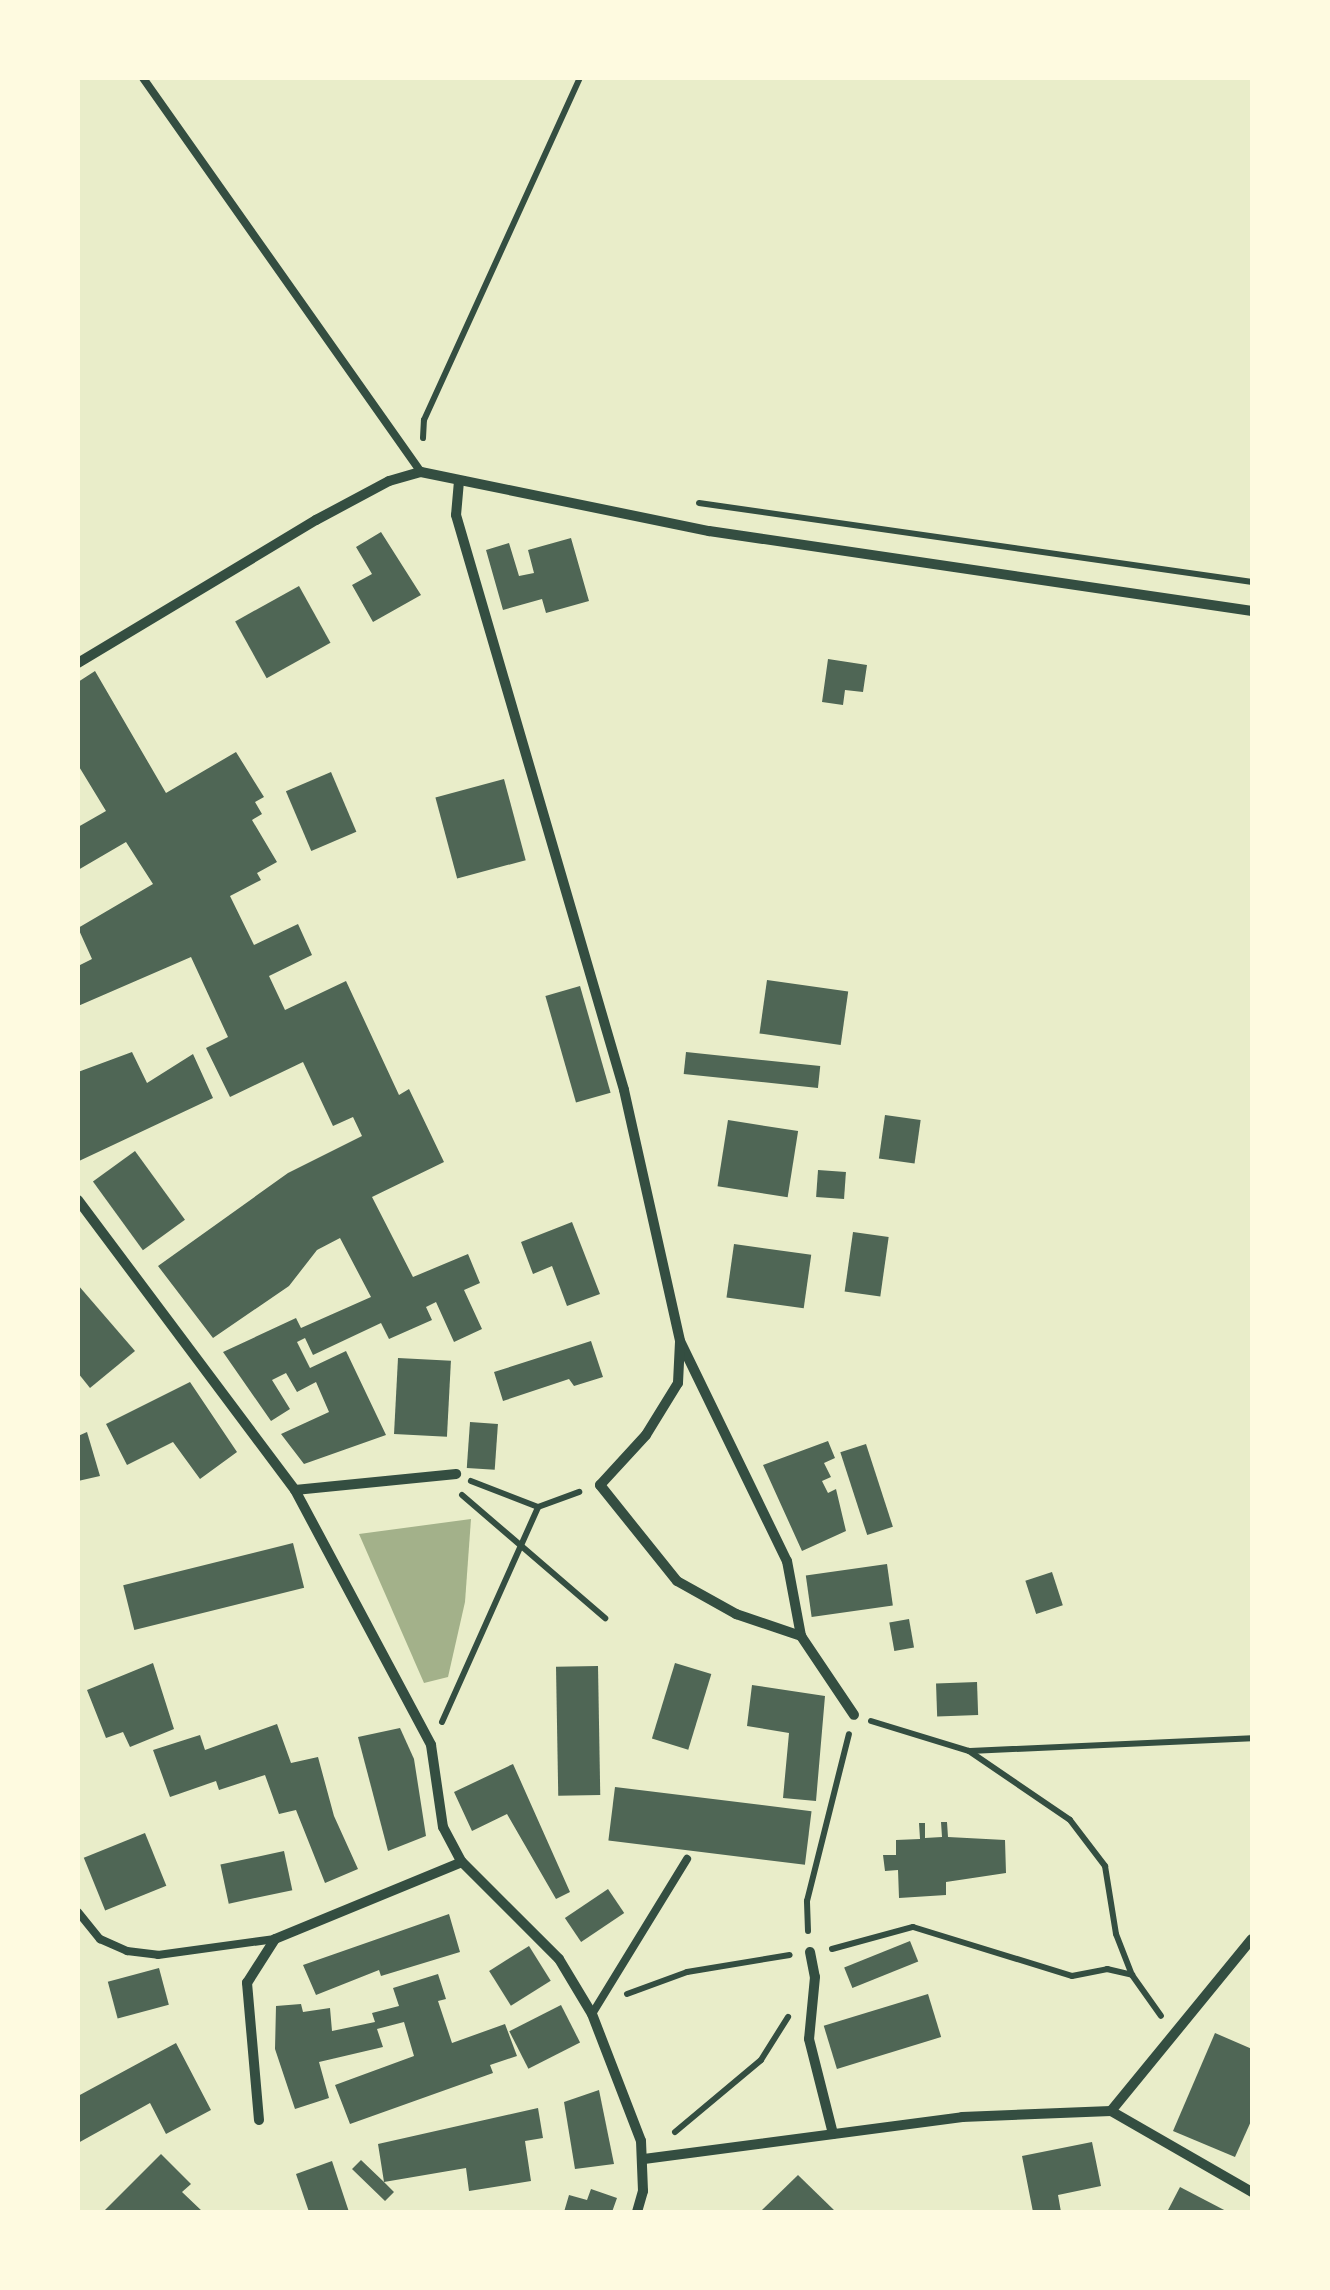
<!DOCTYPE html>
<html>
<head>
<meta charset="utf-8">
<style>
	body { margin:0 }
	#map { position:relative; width:1330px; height:2290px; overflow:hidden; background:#e9edc9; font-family:Merriweather,serif }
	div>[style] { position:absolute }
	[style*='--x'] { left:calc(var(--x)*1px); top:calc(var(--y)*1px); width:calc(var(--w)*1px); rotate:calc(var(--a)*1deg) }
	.water>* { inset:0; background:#a3b18a }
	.building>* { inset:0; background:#4f6655; transform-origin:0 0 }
	.path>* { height:6px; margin:-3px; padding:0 3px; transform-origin:3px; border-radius:3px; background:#344e41 }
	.service>* { height:8px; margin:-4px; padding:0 4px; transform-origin:4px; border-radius:4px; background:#344e41 }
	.minor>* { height:10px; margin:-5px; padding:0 5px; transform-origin:5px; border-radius:5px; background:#344e41 }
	span { translate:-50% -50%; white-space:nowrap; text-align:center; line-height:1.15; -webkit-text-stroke:9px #fefae0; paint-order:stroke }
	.frame { position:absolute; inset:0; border:80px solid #fefae0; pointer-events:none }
</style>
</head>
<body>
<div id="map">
	<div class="water">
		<i style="clip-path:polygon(471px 1519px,465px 1602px,448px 1677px,424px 1683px,359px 1534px)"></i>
	</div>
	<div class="building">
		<i style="clip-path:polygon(381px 532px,421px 595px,373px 622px,352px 585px,372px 574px,356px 547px)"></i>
		<i style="clip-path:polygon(571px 538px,589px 601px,546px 613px,542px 599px,503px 610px,486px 550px,509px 543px,519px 576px,534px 573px,528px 550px)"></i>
		<i style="left:299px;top:586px;width:65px;height:73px;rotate:61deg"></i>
		<i style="clip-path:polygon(828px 659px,867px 665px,863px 692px,845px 690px,843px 705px,822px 702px)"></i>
		<i style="clip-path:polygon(95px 671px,166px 793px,236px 752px,264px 797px,255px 802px,262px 814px,252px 820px,277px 862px,257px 873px,261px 880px,230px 896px,254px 945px,298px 924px,312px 955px,269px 976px,285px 1010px,346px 981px,399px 1095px,409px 1089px,444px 1162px,372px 1197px,413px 1277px,468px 1254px,480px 1283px,464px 1290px,482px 1329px,454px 1342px,436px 1302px,426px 1307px,432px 1320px,389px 1339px,381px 1323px,313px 1355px,305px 1338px,297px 1342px,310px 1368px,346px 1351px,386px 1435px,304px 1464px,281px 1434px,329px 1412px,316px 1382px,297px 1392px,286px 1373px,272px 1380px,290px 1409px,271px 1421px,223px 1352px,296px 1318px,301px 1328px,371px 1297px,340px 1238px,317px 1250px,289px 1286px,213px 1338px,158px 1266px,288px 1173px,362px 1136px,353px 1117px,333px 1126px,303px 1062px,230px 1097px,206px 1048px,228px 1037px,191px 957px,78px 1006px,78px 966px,92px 959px,78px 928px,153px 884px,126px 842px,78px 870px,78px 827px,106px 811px,78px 765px,78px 682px)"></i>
		<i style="left:331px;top:772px;width:65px;height:49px;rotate:67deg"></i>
		<i style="left:504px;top:779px;width:84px;height:71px;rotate:75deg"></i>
		<i style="left:767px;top:980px;width:82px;height:54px;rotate:8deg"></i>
		<i style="left:580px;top:986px;width:111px;height:36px;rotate:74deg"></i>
		<i style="clip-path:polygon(132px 1052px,147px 1083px,193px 1054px,213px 1098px,79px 1161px,78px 1072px)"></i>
		<i style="left:686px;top:1052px;width:135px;height:22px;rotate:6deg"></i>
		<i style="left:885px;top:1115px;width:36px;height:44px;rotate:8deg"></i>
		<i style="left:728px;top:1120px;width:71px;height:67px;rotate:9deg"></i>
		<i style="left:135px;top:1151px;width:85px;height:52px;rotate:54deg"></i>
		<i style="left:818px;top:1170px;width:28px;height:27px;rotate:4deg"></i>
		<i style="clip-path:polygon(572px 1222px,600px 1294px,567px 1306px,552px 1266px,533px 1274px,521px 1242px)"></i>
		<i style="left:853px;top:1232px;width:36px;height:60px;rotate:8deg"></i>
		<i style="left:734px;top:1244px;width:78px;height:54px;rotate:8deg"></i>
		<i style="clip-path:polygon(78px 1285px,135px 1351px,90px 1388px,78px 1373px)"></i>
		<i style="clip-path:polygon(591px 1341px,603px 1377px,574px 1386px,569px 1379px,503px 1401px,494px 1372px)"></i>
		<i style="left:398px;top:1358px;width:53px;height:76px;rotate:3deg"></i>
		<i style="clip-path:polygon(190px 1382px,237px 1452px,200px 1479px,173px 1442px,127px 1465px,106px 1424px)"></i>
		<i style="left:470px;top:1422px;width:28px;height:46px;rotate:4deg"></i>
		<i style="clip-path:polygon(87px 1432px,100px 1476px,78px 1481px,78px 1436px)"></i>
		<i style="clip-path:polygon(828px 1441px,835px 1458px,824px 1463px,831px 1477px,822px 1481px,828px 1493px,836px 1489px,846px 1531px,802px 1551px,763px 1465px)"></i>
		<i style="left:866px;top:1444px;width:87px;height:27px;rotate:72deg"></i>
		<i style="left:293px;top:1543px;width:46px;height:175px;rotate:76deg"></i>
		<i style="left:887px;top:1564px;width:42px;height:82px;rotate:82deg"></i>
		<i style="left:1052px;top:1572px;width:35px;height:28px;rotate:72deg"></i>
		<i style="left:909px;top:1619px;width:29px;height:20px;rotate:80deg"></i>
		<i style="clip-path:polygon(153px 1663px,174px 1729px,130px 1747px,123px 1732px,106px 1738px,87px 1690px)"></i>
		<i style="left:675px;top:1663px;width:38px;height:79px;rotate:17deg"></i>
		<i style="left:598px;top:1666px;width:129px;height:42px;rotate:89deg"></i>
		<i style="left:977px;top:1682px;width:33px;height:41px;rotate:88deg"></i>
		<i style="clip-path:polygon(752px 1685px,825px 1696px,816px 1801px,783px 1798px,789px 1733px,747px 1726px)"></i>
		<i style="clip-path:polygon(277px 1724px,291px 1763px,318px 1757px,334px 1816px,358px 1869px,325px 1883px,296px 1810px,279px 1814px,265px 1775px,219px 1790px,216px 1781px,170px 1797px,153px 1750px,200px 1735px,205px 1750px)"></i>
		<i style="clip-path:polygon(400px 1728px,414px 1759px,426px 1836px,388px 1851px,358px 1737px)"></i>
		<i style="clip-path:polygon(513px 1764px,570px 1892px,556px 1899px,507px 1814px,472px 1831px,454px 1792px)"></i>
		<i style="left:615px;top:1787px;width:198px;height:54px;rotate:7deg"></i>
		<i style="clip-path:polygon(941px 1822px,947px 1822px,948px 1837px,1005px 1840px,1006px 1873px,946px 1882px,946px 1895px,899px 1898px,898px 1870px,885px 1871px,883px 1855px,896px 1855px,896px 1840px,920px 1839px,919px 1823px,925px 1823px,925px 1838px,942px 1837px)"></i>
		<i style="left:145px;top:1833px;width:57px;height:66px;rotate:68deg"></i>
		<i style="left:284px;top:1851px;width:40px;height:65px;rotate:78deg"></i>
		<i style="left:608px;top:1889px;width:29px;height:52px;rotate:56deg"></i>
		<i style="clip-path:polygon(449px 1914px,460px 1952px,381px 1976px,379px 1970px,316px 1995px,303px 1965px)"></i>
		<i style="left:910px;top:1941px;width:22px;height:71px;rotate:68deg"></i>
		<i style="left:529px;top:1946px;width:41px;height:47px;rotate:58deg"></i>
		<i style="left:159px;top:1968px;width:38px;height:53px;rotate:75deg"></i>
		<i style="clip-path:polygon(438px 1974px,446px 1999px,438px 2001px,452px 2043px,505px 2024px,517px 2056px,490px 2065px,493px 2073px,350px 2124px,335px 2085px,414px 2056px,404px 2022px,377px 2029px,383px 2047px,319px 2062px,329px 2098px,295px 2109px,275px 2049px,276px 2006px,301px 2004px,303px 2012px,330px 2008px,332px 2031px,375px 2022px,372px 2013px,399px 2006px,393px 1988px)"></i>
		<i style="left:928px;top:1994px;width:45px;height:109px;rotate:73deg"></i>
		<i style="left:561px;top:2005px;width:42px;height:58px;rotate:63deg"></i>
		<i style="clip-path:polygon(1215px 2033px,1252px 2049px,1252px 2119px,1235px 2157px,1173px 2131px)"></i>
		<i style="clip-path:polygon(176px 2043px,211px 2110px,166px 2134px,150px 2103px,78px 2143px,78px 2096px)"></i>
		<i style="clip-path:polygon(599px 2090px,614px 2164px,575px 2169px,564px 2102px)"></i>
		<i style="clip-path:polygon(538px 2108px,543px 2138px,525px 2141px,531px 2181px,469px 2191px,466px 2168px,384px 2182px,394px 2192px,385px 2201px,352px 2169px,361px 2160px,384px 2182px,378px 2144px)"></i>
		<i style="clip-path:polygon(1092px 2142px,1101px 2186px,1058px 2195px,1061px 2212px,1033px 2212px,1022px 2156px)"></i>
		<i style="clip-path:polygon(161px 2154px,191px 2184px,182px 2192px,203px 2212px,103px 2212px)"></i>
		<i style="clip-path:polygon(332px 2161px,349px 2212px,309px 2212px,296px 2174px)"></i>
		<i style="clip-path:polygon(798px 2175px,836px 2212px,762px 2210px)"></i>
		<i style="clip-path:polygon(1180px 2187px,1228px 2212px,1167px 2212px)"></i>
		<i style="clip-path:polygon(591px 2189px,617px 2198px,612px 2212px,564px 2212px,569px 2195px,587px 2200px)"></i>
	</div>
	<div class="path">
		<i style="--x:423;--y:438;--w:18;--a:-87"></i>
		<i style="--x:424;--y:420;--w:376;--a:-65.5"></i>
		<i style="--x:699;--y:503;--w:559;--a:8.13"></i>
		<i style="--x:462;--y:1495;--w:189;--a:40.7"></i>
		<i style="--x:538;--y:1507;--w:44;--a:-20.1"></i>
		<i style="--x:871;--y:1721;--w:102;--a:17"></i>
		<i style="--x:969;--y:1751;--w:122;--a:34.3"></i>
		<i style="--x:1070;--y:1820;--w:58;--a:52.7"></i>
		<i style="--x:1105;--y:1866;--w:69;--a:80.8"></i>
		<i style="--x:1116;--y:1934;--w:44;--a:68.7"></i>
		<i style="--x:442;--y:1722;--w:235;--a:-65.9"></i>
		<i style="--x:538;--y:1507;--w:72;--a:-158.8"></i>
		<i style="--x:970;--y:1751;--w:282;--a:-2.6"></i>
		<i style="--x:808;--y:1931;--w:30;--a:-92"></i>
		<i style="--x:807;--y:1901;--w:172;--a:-75.9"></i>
		<i style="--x:832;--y:1949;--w:84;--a:-15.2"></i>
		<i style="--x:913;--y:1927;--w:166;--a:17.1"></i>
		<i style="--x:1072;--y:1976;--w:36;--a:-11"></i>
		<i style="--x:1107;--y:1969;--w:26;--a:13"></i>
		<i style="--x:1132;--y:1975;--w:50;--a:54.7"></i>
		<i style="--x:627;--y:1994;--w:64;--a:-20.1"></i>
		<i style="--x:687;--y:1972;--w:104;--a:-9.4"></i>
		<i style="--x:675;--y:2132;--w:112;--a:-39.9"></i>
		<i style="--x:761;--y:2060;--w:51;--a:-57.9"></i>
	</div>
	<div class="service">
		<i style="--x:143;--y:78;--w:482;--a:54.8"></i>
		<i style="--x:78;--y:1912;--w:35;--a:51"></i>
		<i style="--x:100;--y:1939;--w:30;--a:24"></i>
		<i style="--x:127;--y:1951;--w:31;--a:7"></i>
		<i style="--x:158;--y:1955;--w:118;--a:-7.8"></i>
		<i style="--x:592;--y:2014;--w:182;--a:-58.5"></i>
	</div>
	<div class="minor">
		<i style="--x:459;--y:481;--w:34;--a:95"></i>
		<i style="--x:456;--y:515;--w:599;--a:73.71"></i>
		<i style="--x:624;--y:1090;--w:257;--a:77.4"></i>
		<i style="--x:680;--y:1341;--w:245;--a:64.1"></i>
		<i style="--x:787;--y:1561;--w:76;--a:79.4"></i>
		<i style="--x:801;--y:1636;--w:95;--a:56.1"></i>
		<i style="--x:78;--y:663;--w:278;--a:-31"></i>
		<i style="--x:316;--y:520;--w:83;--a:-28.1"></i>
		<i style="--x:389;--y:481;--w:33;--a:-16"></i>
		<i style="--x:421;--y:472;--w:294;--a:11.6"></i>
		<i style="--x:709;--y:531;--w:549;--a:8.38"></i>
		<i style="--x:78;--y:1200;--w:362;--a:53.2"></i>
		<i style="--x:295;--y:1490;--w:289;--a:61.9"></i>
		<i style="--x:431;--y:1745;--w:83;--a:81.7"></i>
		<i style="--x:443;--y:1827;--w:40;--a:62"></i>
		<i style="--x:462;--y:1862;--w:137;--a:45"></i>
		<i style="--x:559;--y:1959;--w:64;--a:59"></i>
		<i style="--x:592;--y:2014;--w:136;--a:68.9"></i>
		<i style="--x:641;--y:2141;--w:50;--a:87.7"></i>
		<i style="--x:643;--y:2191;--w:22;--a:106"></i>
		<i style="--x:680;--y:1342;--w:41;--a:92.8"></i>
		<i style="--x:678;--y:1383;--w:61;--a:121.6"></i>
		<i style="--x:646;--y:1435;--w:68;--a:132.6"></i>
		<i style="--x:600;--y:1485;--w:123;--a:51.3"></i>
		<i style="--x:677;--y:1581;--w:68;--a:29.2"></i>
		<i style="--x:736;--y:1614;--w:69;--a:18.7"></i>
		<i style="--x:295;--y:1490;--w:162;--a:-5.7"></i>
		<i style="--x:810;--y:1952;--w:25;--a:79"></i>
		<i style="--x:815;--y:1977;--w:62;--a:95.5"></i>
		<i style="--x:809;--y:2039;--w:98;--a:75.8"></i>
		<i style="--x:1111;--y:2111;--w:222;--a:-50.7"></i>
		<i style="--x:259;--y:2120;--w:138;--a:-95"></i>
		<i style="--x:247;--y:1983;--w:52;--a:-57.5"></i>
		<i style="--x:275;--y:1939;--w:202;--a:-22.4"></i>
		<i style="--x:644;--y:2159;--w:321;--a:-7.5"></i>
		<i style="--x:962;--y:2117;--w:149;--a:-2.3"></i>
		<i style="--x:1111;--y:2111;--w:163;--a:29.9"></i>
	</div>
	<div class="frame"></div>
</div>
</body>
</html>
